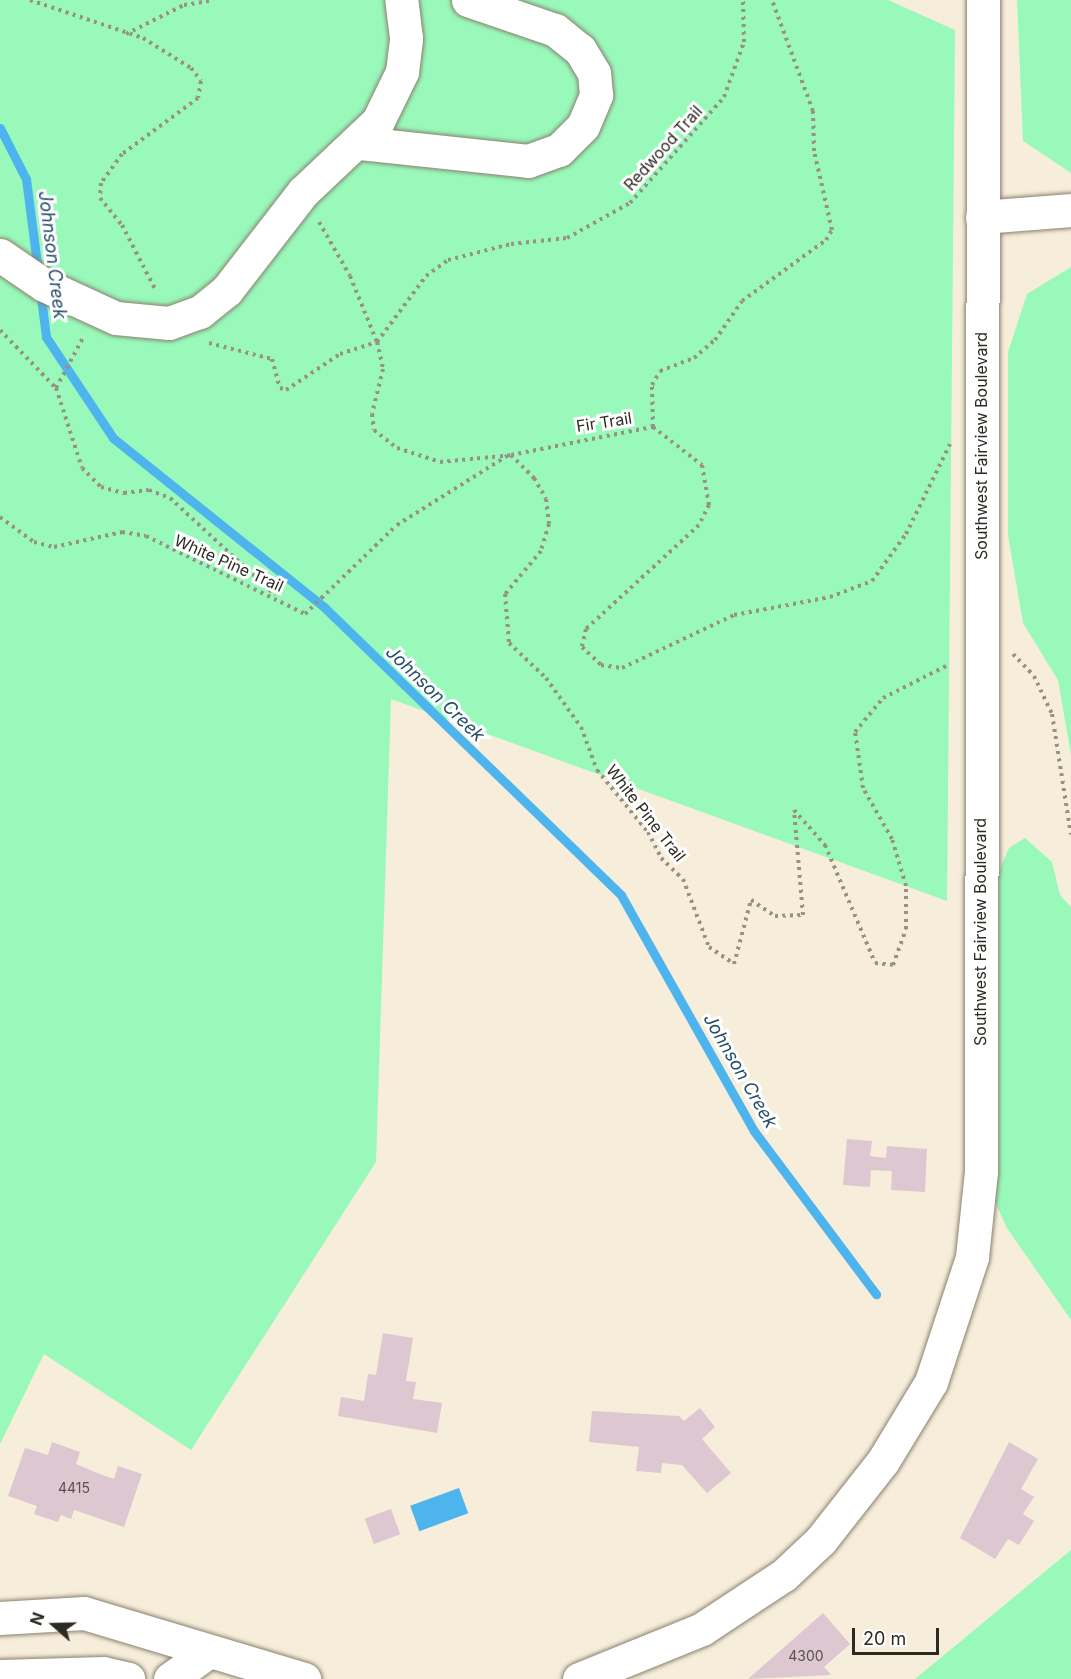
<!DOCTYPE html>
<html>
<head>
<meta charset="utf-8">
<style>
	body { margin:0 }
	#map { position:relative; width:1071px; height:1679px; overflow:hidden; background:#f7eddb; font-family:Inter,sans-serif }
	div>[style] { position:absolute }
	[style*='--x'] { left:calc(var(--x)*1px); top:calc(var(--y)*1px); width:calc(var(--w)*1px); rotate:calc(var(--a)*1deg) }
	.green>* { inset:0; background:#99f9bb }
	.water>* { inset:0; background:#4eb4ed; transform-origin:0 0 }
	.stream>* { height:9px; margin:-4.5px; padding:0 4.5px; transform-origin:4.5px; border-radius:4.5px; background:#4eb4ed }
	.building>* { inset:0; background:#ddc7d0; transform-origin:0 0 }
	.path>* { height:4px; margin-top:-2px; transform-origin:0; background:repeating-linear-gradient(90deg,#989184 0 3px,transparent 0 7.5px) }
	.roads { filter:drop-shadow(0 0 2px #898170) drop-shadow(0 0 2px #898170) }
	.minor>* { height:33px; margin:-16.5px; padding:0 16.5px; transform-origin:16.5px; border-radius:16.5px; background:#fff }
	span { translate:-50% -50%; white-space:nowrap; text-align:center; line-height:1.15; -webkit-text-stroke:6px #fff; paint-order:stroke }
	.number-label { font-size:14px; color:#59514e }
	.number-label span { -webkit-text-stroke-width:0 }
	.street-label { font-size:16px; color:#2d2a23 }
	.water-label { font-size:18px; color:#254e67; font-style:italic }
	.north { position:absolute; left:24px; top:1595px; width:60px; height:60px; -webkit-text-stroke:4px #fff; paint-order:stroke; rotate:290deg; font-size:16px; font-weight:700; line-height:24px; text-align:center; color:#2d2a23 }
	.north::after { content:''; display:block; margin:auto; width:21px; height:27px; background:#2d2a23; clip-path:polygon(50% 0,100% 100%,50% 72%,0 100%) }
	.scale { position:absolute; left:852px; top:1628px; width:87px; height:27px; box-sizing:border-box; border:3px solid #2d2a23; border-top:0; padding-left:8px; font-size:18px; line-height:21px; white-space:nowrap; color:#2d2a23; -webkit-text-stroke:4px #fff; paint-order:stroke }
</style>
</head>
<body>
<div id="map">
	<div class="green">
		<i style="clip-path:polygon(0 0,888px 0,955px 30px,947px 901px,391px 699px,376px 1162px,191px 1450px,44px 1354px,0 1444px)"></i>
		<i style="clip-path:polygon(1017px 0,1071px 0,1071px 173px,1023px 141px)"></i>
		<i style="clip-path:polygon(1071px 267px,1071px 755px,1058px 680px,1023px 623px,1008px 536px,1008px 352px,1027px 294px)"></i>
		<i style="clip-path:polygon(1025px 838px,1052px 862px,1060px 895px,1071px 907px,1071px 1320px,1007px 1228px,981px 1172px,980px 913px,1009px 848px)"></i>
		<i style="clip-path:polygon(1071px 1550px,1071px 1679px,915px 1679px)"></i>
	</div>
	<div class="water">
		<i style="left:459px;top:1488px;width:27px;height:52px;rotate:70deg"></i>
	</div>
	<div class="stream">
		<i style="--x:0;--y:128;--w:57;--a:63"></i>
		<i style="--x:26;--y:179;--w:93;--a:82.6"></i>
		<i style="--x:40;--y:290;--w:47;--a:82.7"></i>
		<i style="--x:46;--y:337;--w:121;--a:56.4"></i>
		<i style="--x:113;--y:438;--w:272;--a:38.7"></i>
		<i style="--x:325;--y:608;--w:412;--a:44.1"></i>
		<i style="--x:621;--y:895;--w:271;--a:60.6"></i>
		<i style="--x:754;--y:1131;--w:204;--a:53.2"></i>
	</div>
	<div class="building">
		<i style="clip-path:polygon(847px 1139px,872px 1141px,870px 1156px,886px 1158px,887px 1146px,927px 1149px,925px 1192px,891px 1190px,892px 1171px,871px 1170px,870px 1187px,843px 1185px)"></i>
		<i style="clip-path:polygon(383px 1333px,413px 1338px,406px 1381px,416px 1382px,413px 1399px,442px 1403px,437px 1433px,338px 1416px,341px 1397px,364px 1401px,368px 1374px,376px 1375px)"></i>
		<i style="clip-path:polygon(700px 1408px,715px 1427px,702px 1439px,731px 1473px,707px 1493px,682px 1465px,662px 1463px,661px 1473px,636px 1471px,639px 1447px,589px 1442px,592px 1411px,679px 1416px,684px 1421px)"></i>
		<i style="clip-path:polygon(52px 1442px,80px 1452px,76px 1464px,97px 1473px,114px 1479px,118px 1466px,142px 1474px,124px 1527px,74px 1510px,71px 1519px,61px 1515px,58px 1522px,34px 1514px,37px 1506px,8px 1496px,25px 1448px,48px 1455px)"></i>
		<i style="clip-path:polygon(1009px 1442px,1038px 1459px,1021px 1489px,1034px 1497px,1023px 1514px,1034px 1521px,1019px 1545px,1008px 1539px,995px 1559px,960px 1538px)"></i>
		<i style="left:391px;top:1509px;width:27px;height:28px;rotate:70deg"></i>
		<i style="clip-path:polygon(823px 1613px,850px 1644px,824px 1667px,831px 1675px,748px 1679px)"></i>
	</div>
	<div class="path">
		<i style="--x:30;--y:0;--w:119;--a:18.6"></i>
		<i style="--x:143;--y:38;--w:57;--a:32"></i>
		<i style="--x:191;--y:68;--w:16;--a:52"></i>
		<i style="--x:201;--y:81;--w:17;--a:100"></i>
		<i style="--x:198;--y:98;--w:94;--a:143.6"></i>
		<i style="--x:122;--y:154;--w:36;--a:126"></i>
		<i style="--x:101;--y:183;--w:15;--a:94"></i>
		<i style="--x:100;--y:198;--w:35;--a:51"></i>
		<i style="--x:122;--y:225;--w:74;--a:62.7"></i>
		<i style="--x:126;--y:34;--w:65;--a:-26.6"></i>
		<i style="--x:184;--y:5;--w:30;--a:-9"></i>
		<i style="--x:319;--y:222;--w:62;--a:60.1"></i>
		<i style="--x:350;--y:276;--w:71;--a:67.8"></i>
		<i style="--x:377;--y:342;--w:28;--a:77"></i>
		<i style="--x:383;--y:369;--w:46;--a:103.7"></i>
		<i style="--x:372;--y:414;--w:16;--a:83"></i>
		<i style="--x:374;--y:430;--w:29;--a:38"></i>
		<i style="--x:397;--y:448;--w:45;--a:18"></i>
		<i style="--x:440;--y:462;--w:71;--a:-5.6"></i>
		<i style="--x:511;--y:455;--w:145;--a:-11.2"></i>
		<i style="--x:653;--y:427;--w:42;--a:-91.4"></i>
		<i style="--x:652;--y:385;--w:16;--a:-60"></i>
		<i style="--x:660;--y:371;--w:36;--a:-21"></i>
		<i style="--x:694;--y:358;--w:28;--a:-41"></i>
		<i style="--x:715;--y:340;--w:47;--a:-55.3"></i>
		<i style="--x:742;--y:301;--w:104;--a:-36"></i>
		<i style="--x:826;--y:240;--w:12;--a:-59"></i>
		<i style="--x:832;--y:230;--w:81;--a:-102.8"></i>
		<i style="--x:814;--y:151;--w:40;--a:-91.4"></i>
		<i style="--x:813;--y:111;--w:118;--a:-110.3"></i>
		<i style="--x:0;--y:330;--w:81;--a:46"></i>
		<i style="--x:56;--y:388;--w:84;--a:72"></i>
		<i style="--x:82;--y:468;--w:27;--a:45"></i>
		<i style="--x:101;--y:487;--w:24;--a:15"></i>
		<i style="--x:124;--y:493;--w:25;--a:-7"></i>
		<i style="--x:149;--y:490;--w:22;--a:21"></i>
		<i style="--x:170;--y:498;--w:143;--a:42.7"></i>
		<i style="--x:209;--y:343;--w:65;--a:14.3"></i>
		<i style="--x:272;--y:359;--w:30;--a:75"></i>
		<i style="--x:280;--y:388;--w:6;--a:18"></i>
		<i style="--x:286;--y:390;--w:65;--a:-33.7"></i>
		<i style="--x:340;--y:354;--w:39;--a:-18"></i>
		<i style="--x:377;--y:342;--w:82;--a:-53.4"></i>
		<i style="--x:426;--y:276;--w:27;--a:-36"></i>
		<i style="--x:448;--y:260;--w:65;--a:-14.3"></i>
		<i style="--x:511;--y:244;--w:56;--a:-6.1"></i>
		<i style="--x:567;--y:238;--w:72;--a:-29.1"></i>
		<i style="--x:630;--y:203;--w:142;--a:-48.4"></i>
		<i style="--x:724;--y:97;--w:59;--a:-70"></i>
		<i style="--x:744;--y:42;--w:42;--a:-91.4"></i>
		<i style="--x:56;--y:388;--w:59;--a:-61.7"></i>
		<i style="--x:653;--y:427;--w:62;--a:37.8"></i>
		<i style="--x:702;--y:465;--w:41;--a:80.1"></i>
		<i style="--x:709;--y:505;--w:22;--a:117"></i>
		<i style="--x:699;--y:525;--w:154;--a:137.4"></i>
		<i style="--x:586;--y:629;--w:18;--a:103"></i>
		<i style="--x:582;--y:647;--w:26;--a:43"></i>
		<i style="--x:601;--y:665;--w:21;--a:8"></i>
		<i style="--x:622;--y:668;--w:124;--a:-25.3"></i>
		<i style="--x:734;--y:615;--w:98;--a:-10.6"></i>
		<i style="--x:830;--y:597;--w:45;--a:-20.9"></i>
		<i style="--x:872;--y:581;--w:58;--a:-54.1"></i>
		<i style="--x:906;--y:534;--w:100;--a:-63.9"></i>
		<i style="--x:511;--y:455;--w:33;--a:45"></i>
		<i style="--x:534;--y:478;--w:24;--a:60"></i>
		<i style="--x:546;--y:499;--w:25;--a:83"></i>
		<i style="--x:549;--y:524;--w:28;--a:107"></i>
		<i style="--x:541;--y:551;--w:56;--a:129.9"></i>
		<i style="--x:505;--y:594;--w:49;--a:85.3"></i>
		<i style="--x:509;--y:643;--w:51;--a:43.4"></i>
		<i style="--x:546;--y:678;--w:60;--a:54.5"></i>
		<i style="--x:581;--y:727;--w:46;--a:69.6"></i>
		<i style="--x:597;--y:770;--w:80;--a:50.6"></i>
		<i style="--x:648;--y:832;--w:29;--a:63"></i>
		<i style="--x:661;--y:858;--w:30;--a:44"></i>
		<i style="--x:683;--y:879;--w:73;--a:69.1"></i>
		<i style="--x:709;--y:947;--w:30;--a:34"></i>
		<i style="--x:734;--y:964;--w:66;--a:-75.1"></i>
		<i style="--x:751;--y:900;--w:29;--a:34"></i>
		<i style="--x:775;--y:916;--w:28;--a:-2"></i>
		<i style="--x:803;--y:915;--w:105;--a:-94.9"></i>
		<i style="--x:794;--y:810;--w:47;--a:48.5"></i>
		<i style="--x:825;--y:845;--w:128;--a:67"></i>
		<i style="--x:875;--y:963;--w:18;--a:6"></i>
		<i style="--x:893;--y:965;--w:38;--a:-70"></i>
		<i style="--x:906;--y:929;--w:43;--a:-90"></i>
		<i style="--x:906;--y:886;--w:49;--a:-106.6"></i>
		<i style="--x:892;--y:839;--w:59;--a:-119.6"></i>
		<i style="--x:863;--y:788;--w:57;--a:-98.1"></i>
		<i style="--x:855;--y:732;--w:44;--a:-50.5"></i>
		<i style="--x:883;--y:698;--w:75;--a:-26.9"></i>
		<i style="--x:0;--y:517;--w:42;--a:36.3"></i>
		<i style="--x:34;--y:542;--w:21;--a:14"></i>
		<i style="--x:54;--y:547;--w:70;--a:-12.4"></i>
		<i style="--x:122;--y:532;--w:24;--a:9"></i>
		<i style="--x:146;--y:536;--w:177;--a:26.1"></i>
		<i style="--x:305;--y:614;--w:128;--a:-44.1"></i>
		<i style="--x:397;--y:525;--w:130;--a:-32.1"></i>
		<i style="--x:1013;--y:654;--w:30;--a:46"></i>
		<i style="--x:1034;--y:676;--w:42;--a:64.7"></i>
		<i style="--x:1052;--y:714;--w:122;--a:81.1"></i>
	</div>
	<div class="roads">
		<div class="minor">
			<i style="--x:360;--y:143;--w:169;--a:6.1"></i>
			<i style="--x:528;--y:161;--w:33;--a:-20"></i>
			<i style="--x:559;--y:150;--w:34;--a:-45"></i>
			<i style="--x:583;--y:126;--w:34;--a:-67"></i>
			<i style="--x:596;--y:95;--w:22;--a:-95"></i>
			<i style="--x:594;--y:73;--w:27;--a:-121"></i>
			<i style="--x:580;--y:50;--w:32;--a:-141"></i>
			<i style="--x:555;--y:30;--w:92;--a:-161"></i>
			<i style="--x:982;--y:217;--w:89;--a:-4.5"></i>
			<i style="--x:0;--y:255;--w:53;--a:34.3"></i>
			<i style="--x:44;--y:285;--w:79;--a:24.6"></i>
			<i style="--x:116;--y:318;--w:53;--a:5.4"></i>
			<i style="--x:169;--y:323;--w:33;--a:-20"></i>
			<i style="--x:200;--y:312;--w:35;--a:-39"></i>
			<i style="--x:227;--y:290;--w:124;--a:-52.2"></i>
			<i style="--x:303;--y:192;--w:103;--a:-43.4"></i>
			<i style="--x:378;--y:121;--w:55;--a:-63.9"></i>
			<i style="--x:402;--y:72;--w:34;--a:-83"></i>
			<i style="--x:406;--y:38;--w:38;--a:-97"></i>
			<i style="--x:0;--y:1618;--w:84;--a:-3.4"></i>
			<i style="--x:84;--y:1613;--w:230;--a:16.7"></i>
			<i style="--x:0;--y:1676;--w:103;--a:-1.7"></i>
			<i style="--x:103;--y:1673;--w:26;--a:13"></i>
			<i style="--x:170;--y:1679;--w:48;--a:-35.7"></i>
			<i style="--x:579;--y:1679;--w:133;--a:-22.1"></i>
			<i style="--x:702;--y:1629;--w:98;--a:-33.4"></i>
			<i style="--x:784;--y:1575;--w:51;--a:-43.4"></i>
			<i style="--x:821;--y:1540;--w:100;--a:-51.9"></i>
			<i style="--x:883;--y:1461;--w:92;--a:-58.7"></i>
			<i style="--x:931;--y:1382;--w:132;--a:-71.8"></i>
			<i style="--x:972;--y:1257;--w:85;--a:-84"></i>
			<i style="--x:981;--y:1172;--w:1172;--a:-89.9"></i>
		</div>
	</div>
	<div class="number-label">
		<span style="left:74px;top:1488px">4415</span>
		<span style="left:806px;top:1656px">4300</span>
	</div>
	<div class="street-label">
		<span style="left:663px;top:148px;rotate:-48deg">Redwood Trail</span>
		<span style="left:604px;top:422px;rotate:-9deg">Fir Trail</span>
		<span style="left:981px;top:446px;rotate:-90deg">Southwest Fairview Boulevard</span>
		<span style="left:229px;top:563px;rotate:24deg">White Pine Trail</span>
		<span style="left:646px;top:813px;rotate:52deg">White Pine Trail</span>
		<span style="left:980px;top:932px;rotate:-90deg">Southwest Fairview Boulevard</span>
	</div>
	<div class="water-label">
		<span style="left:52px;top:255px;rotate:83deg">Johnson Creek</span>
		<span style="left:435px;top:694px;rotate:44deg">Johnson Creek</span>
		<span style="left:740px;top:1071px;rotate:60deg">Johnson Creek</span>
	</div>
	<div class="north">N</div>
	<div class="scale">20 m</div>
</div>
</body>
</html>
